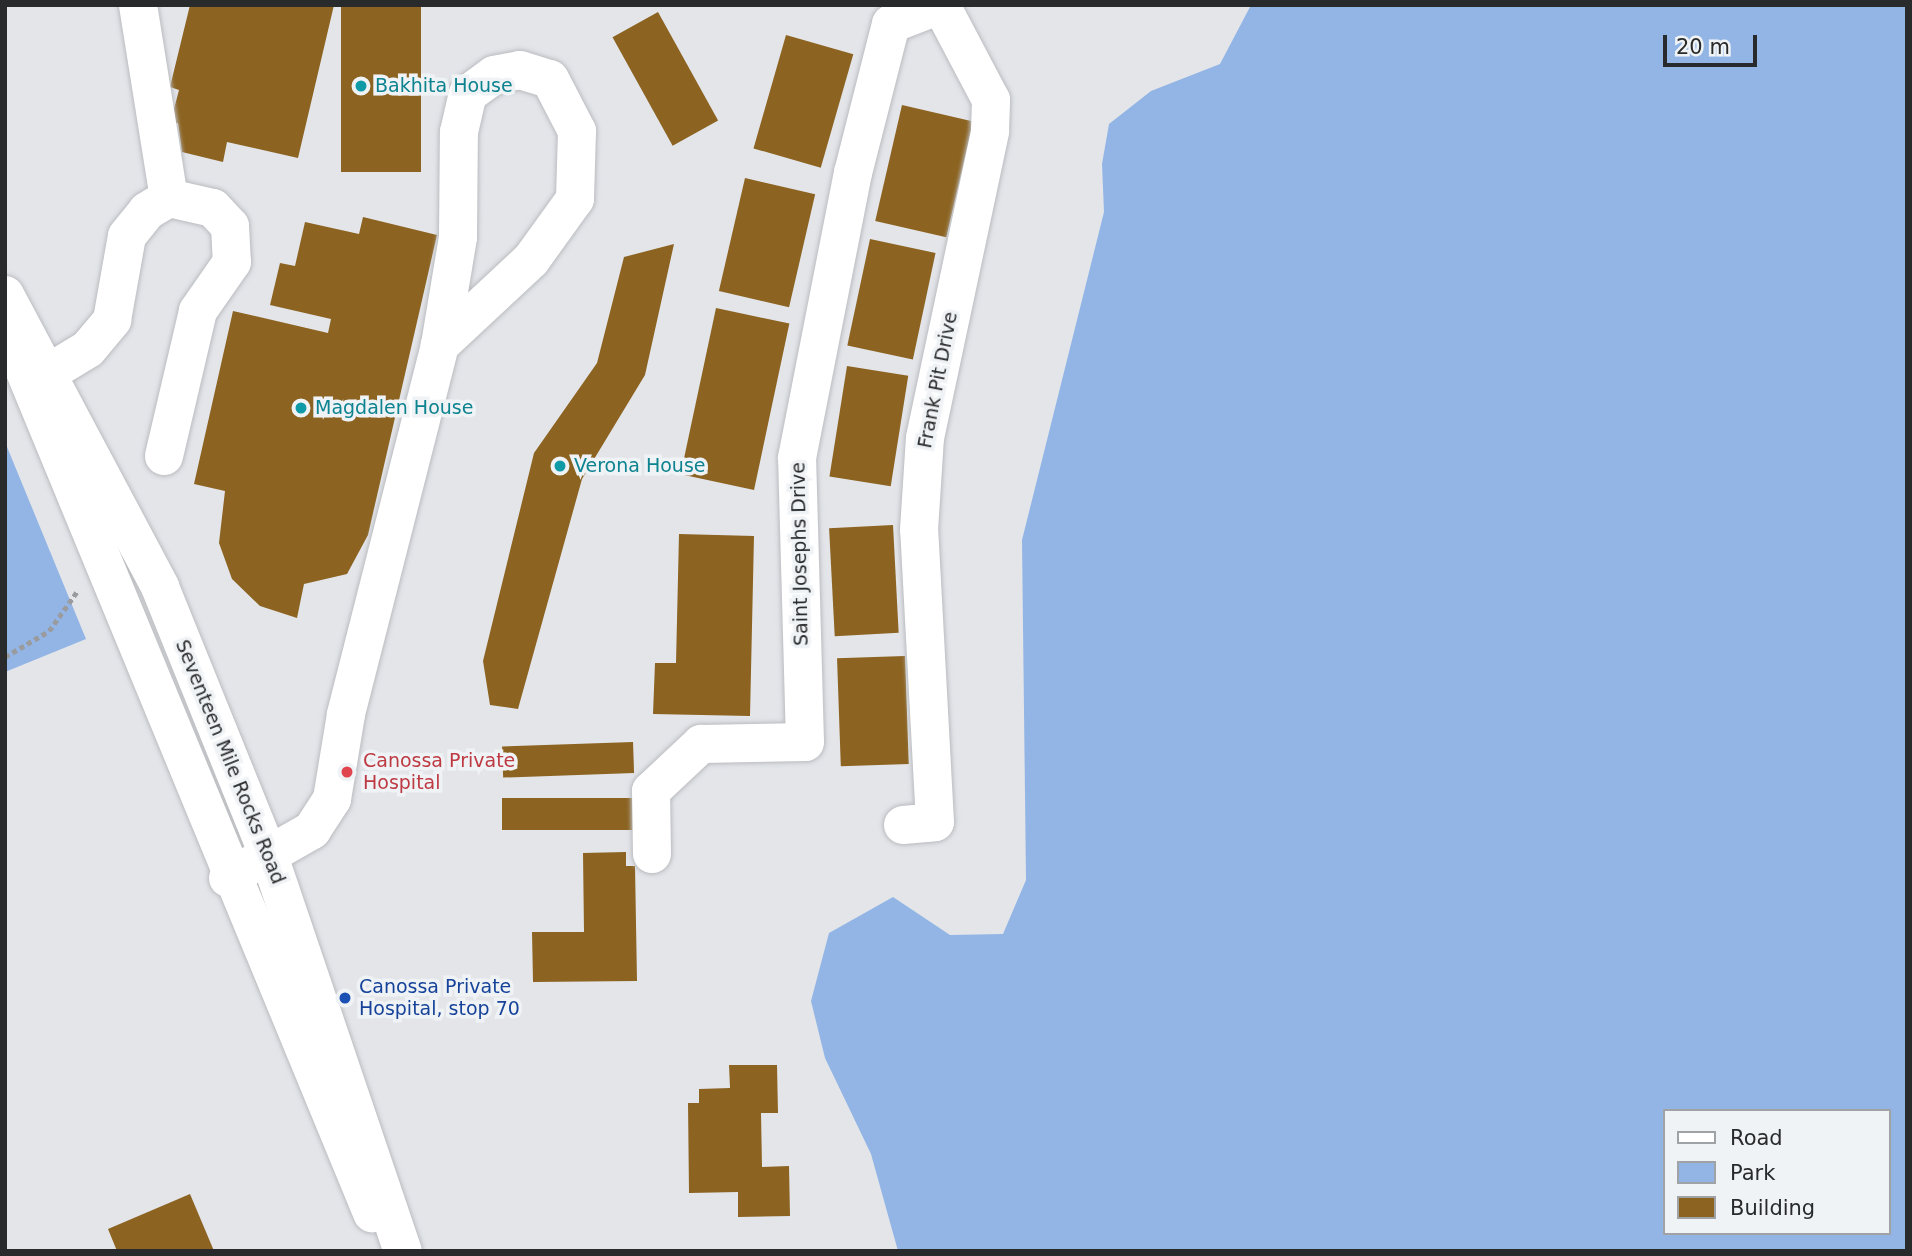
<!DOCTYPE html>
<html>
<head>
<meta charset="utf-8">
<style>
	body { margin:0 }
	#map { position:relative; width:1912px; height:1256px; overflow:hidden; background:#e3e5e9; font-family:"DejaVu Sans",sans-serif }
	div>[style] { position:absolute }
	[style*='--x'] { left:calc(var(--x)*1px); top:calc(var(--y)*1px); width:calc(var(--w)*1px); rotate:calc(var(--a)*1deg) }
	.green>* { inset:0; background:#92b5e5 }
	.building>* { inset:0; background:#8c6320; transform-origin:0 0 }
	.path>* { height:4.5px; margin-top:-2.25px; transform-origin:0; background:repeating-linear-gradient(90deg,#999b9e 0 5px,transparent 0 8.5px) }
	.roads { filter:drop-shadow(0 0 2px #babcc0) drop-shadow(0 0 2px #babcc0) }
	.minor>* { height:38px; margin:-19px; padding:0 19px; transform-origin:19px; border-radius:19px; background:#fff }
	.major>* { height:38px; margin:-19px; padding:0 19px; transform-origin:19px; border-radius:19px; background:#fff }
	.dots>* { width:19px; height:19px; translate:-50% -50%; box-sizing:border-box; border:4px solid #f0f3f6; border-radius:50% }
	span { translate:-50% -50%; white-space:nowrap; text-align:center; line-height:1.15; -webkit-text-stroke:7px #f0f3f6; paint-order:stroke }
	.culture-label { font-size:19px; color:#0d838f }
	.left { translate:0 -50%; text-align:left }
	.street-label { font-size:19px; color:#292a2b }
	.health-label { font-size:19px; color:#be3a42 }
	.transit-label { font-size:19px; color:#164399 }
	.frame { position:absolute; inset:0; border:7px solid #292a2b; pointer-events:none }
	.legend { position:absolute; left:1663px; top:1109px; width:228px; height:126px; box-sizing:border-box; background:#f0f3f6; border:2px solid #a0a3a5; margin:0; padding:9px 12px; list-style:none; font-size:21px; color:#292a2b }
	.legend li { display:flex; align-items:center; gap:14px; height:35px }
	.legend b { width:35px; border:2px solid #a0a3a5 }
	.scale { position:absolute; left:1663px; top:35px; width:94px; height:32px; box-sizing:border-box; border:4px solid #292a2b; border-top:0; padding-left:9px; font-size:21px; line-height:24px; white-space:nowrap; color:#292a2b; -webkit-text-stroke:5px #f0f3f6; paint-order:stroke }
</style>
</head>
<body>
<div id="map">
	<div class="green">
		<i style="clip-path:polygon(evenodd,1251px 5px,1907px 5px,1907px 1251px,898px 1251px,871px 1154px,825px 1058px,811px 1001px,829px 933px,893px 897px,950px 935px,1003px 934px,1026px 880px,1022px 540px,1104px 212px,1102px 164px,1109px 124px,1151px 91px,1220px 64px,1251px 5px,1665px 1111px,1889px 1111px,1889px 1233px,1665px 1233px,1665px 1111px)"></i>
		<i style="clip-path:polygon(5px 442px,86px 639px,5px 672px)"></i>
	</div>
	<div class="building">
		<i style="clip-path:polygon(190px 5px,334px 5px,298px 158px,227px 142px,223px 162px,182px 152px,178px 123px,170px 124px,179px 90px,170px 87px)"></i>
		<i style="left:341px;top:5px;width:80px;height:167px"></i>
		<i style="left:658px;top:12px;width:124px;height:52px;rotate:61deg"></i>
		<i style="left:786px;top:35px;width:70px;height:118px;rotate:16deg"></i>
		<i style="left:902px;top:105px;width:73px;height:119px;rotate:13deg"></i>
		<i style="left:745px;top:178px;width:72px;height:116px;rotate:13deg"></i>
		<i style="clip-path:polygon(363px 217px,437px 235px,368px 535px,347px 574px,304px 584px,297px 618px,260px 606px,232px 579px,219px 543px,225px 491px,194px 484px,233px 311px,328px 333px,331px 319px,270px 305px,280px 263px,295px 266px,305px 222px,359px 234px)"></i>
		<i style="left:870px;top:239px;width:67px;height:109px;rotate:12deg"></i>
		<i style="clip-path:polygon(674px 244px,645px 375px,582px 479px,518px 709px,490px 705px,483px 661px,534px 453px,597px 363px,624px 257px)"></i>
		<i style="left:716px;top:308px;width:75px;height:170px;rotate:12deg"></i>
		<i style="left:847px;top:366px;width:62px;height:112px;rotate:9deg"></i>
		<i style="left:893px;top:525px;width:108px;height:64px;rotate:87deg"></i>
		<i style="clip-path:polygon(679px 534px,754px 536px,750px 716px,653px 714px,655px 663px,676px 663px)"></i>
		<i style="left:905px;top:656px;width:108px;height:68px;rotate:88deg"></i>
		<i style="left:633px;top:742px;width:31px;height:131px;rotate:88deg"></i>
		<i style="left:634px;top:798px;width:32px;height:132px;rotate:90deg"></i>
		<i style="clip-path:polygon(626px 852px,626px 866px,635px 866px,637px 981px,533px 982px,532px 932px,584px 932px,583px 853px)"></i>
		<i style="clip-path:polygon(729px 1065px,777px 1065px,778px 1113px,761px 1113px,762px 1167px,789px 1166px,790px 1216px,738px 1217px,738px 1192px,689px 1193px,688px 1103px,699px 1103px,699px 1089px,730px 1088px)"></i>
		<i style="clip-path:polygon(190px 1194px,214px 1251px,117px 1251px,108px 1229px)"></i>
	</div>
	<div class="path">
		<i style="--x:5;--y:657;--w:51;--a:-30.6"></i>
		<i style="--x:49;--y:631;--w:50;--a:-54.7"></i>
	</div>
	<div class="roads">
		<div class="minor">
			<i style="--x:138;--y:5;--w:195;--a:80.9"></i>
			<i style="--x:50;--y:372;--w:44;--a:-31.2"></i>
			<i style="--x:88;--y:349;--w:38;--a:-50"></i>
			<i style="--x:112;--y:320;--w:85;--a:-79.9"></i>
			<i style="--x:127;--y:236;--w:32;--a:-51"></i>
			<i style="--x:147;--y:211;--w:26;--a:-31"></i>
			<i style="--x:169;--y:198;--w:45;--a:12.8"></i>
			<i style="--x:213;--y:208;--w:25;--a:47"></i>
			<i style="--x:230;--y:226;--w:36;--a:87"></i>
			<i style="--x:232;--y:262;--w:60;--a:124.8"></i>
			<i style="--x:198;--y:311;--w:149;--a:103.2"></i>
			<i style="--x:903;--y:825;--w:32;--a:-5"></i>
			<i style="--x:935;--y:822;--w:292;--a:-93.1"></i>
			<i style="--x:919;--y:530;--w:92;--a:-86.3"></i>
			<i style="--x:925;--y:438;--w:314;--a:-78"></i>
			<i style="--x:990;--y:131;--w:31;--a:-88"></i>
			<i style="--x:991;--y:100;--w:107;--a:-117.8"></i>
			<i style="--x:652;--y:854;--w:63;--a:-90.9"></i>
			<i style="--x:651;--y:791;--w:69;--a:-43.2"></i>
			<i style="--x:701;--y:744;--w:104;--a:-1.1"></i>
			<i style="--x:805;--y:742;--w:284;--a:-91.6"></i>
			<i style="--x:797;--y:458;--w:290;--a:-78.9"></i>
			<i style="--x:853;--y:173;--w:154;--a:-75.7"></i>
			<i style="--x:891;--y:24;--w:53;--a:-21.2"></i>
			<i style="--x:228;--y:878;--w:97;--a:-29.7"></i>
			<i style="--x:312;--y:830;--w:37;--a:-57"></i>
			<i style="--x:332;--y:799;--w:86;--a:-80.6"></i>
			<i style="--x:346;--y:714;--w:381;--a:-75.7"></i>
			<i style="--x:440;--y:345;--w:109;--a:-80.5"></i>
			<i style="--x:458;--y:237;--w:105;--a:-89.5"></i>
			<i style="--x:459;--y:132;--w:39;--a:-77"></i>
			<i style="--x:468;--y:94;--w:32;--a:-36"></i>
			<i style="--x:494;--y:75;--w:26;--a:-11"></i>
			<i style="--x:520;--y:70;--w:31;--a:17"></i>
			<i style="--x:550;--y:79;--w:59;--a:62.6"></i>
			<i style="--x:577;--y:131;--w:68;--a:91.7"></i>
			<i style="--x:575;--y:199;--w:75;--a:125.8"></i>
			<i style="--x:531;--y:260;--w:125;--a:137"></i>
		</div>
		<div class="major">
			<i style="--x:5;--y:295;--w:331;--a:62"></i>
			<i style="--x:160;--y:587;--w:293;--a:68"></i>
			<i style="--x:270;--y:859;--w:414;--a:71.3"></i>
			<i style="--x:16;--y:350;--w:934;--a:67.58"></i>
		</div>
	</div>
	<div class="dots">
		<i style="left:361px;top:86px;background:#0f9aa8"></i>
		<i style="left:301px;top:408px;background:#0f9aa8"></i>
		<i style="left:560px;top:466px;background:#0f9aa8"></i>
		<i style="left:347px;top:772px;background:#e0444e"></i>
		<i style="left:345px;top:998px;background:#1a4fb4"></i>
	</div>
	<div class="culture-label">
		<span class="left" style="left:375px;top:86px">Bakhita House</span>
		<span class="left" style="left:315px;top:408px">Magdalen House</span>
		<span class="left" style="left:574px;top:466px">Verona House</span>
	</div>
	<div class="street-label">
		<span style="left:938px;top:380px;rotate:-79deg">Frank Pit Drive</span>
		<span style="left:800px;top:554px;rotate:-91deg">Saint Josephs Drive</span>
		<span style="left:230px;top:762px;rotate:68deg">Seventeen Mile Rocks Road</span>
	</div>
	<div class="health-label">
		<span class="left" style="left:363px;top:772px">Canossa Private<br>Hospital</span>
	</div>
	<div class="transit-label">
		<span class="left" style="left:359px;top:998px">Canossa Private<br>Hospital, stop 70</span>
	</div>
	<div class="frame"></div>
	<ul class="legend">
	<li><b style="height:9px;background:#fff"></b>Road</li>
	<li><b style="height:19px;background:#92b5e5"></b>Park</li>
	<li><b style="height:19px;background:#8c6320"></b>Building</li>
	</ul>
	<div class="scale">20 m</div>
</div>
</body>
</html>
